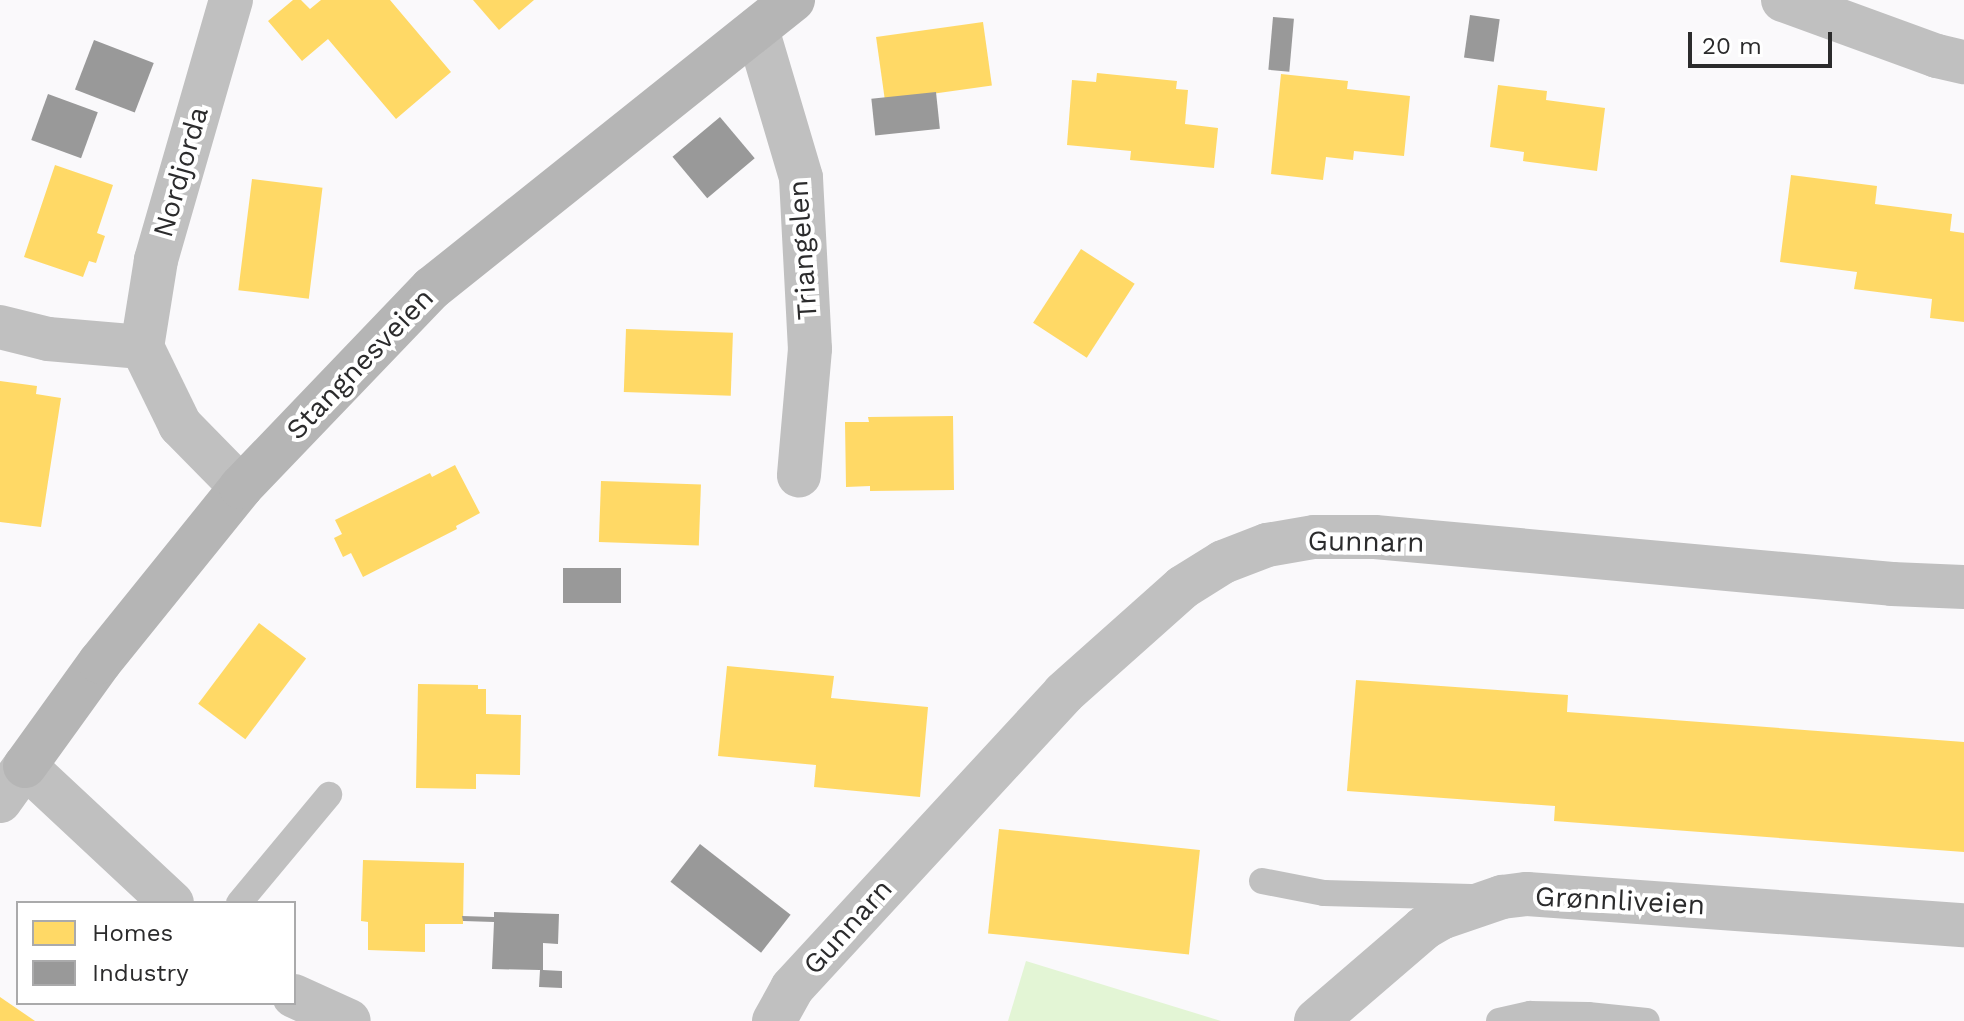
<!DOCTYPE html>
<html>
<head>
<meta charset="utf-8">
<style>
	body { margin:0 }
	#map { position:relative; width:1964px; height:1021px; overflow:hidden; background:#faf9fb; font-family:"Work Sans",sans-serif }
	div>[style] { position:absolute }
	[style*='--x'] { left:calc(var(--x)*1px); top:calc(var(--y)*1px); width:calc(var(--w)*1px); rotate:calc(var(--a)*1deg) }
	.green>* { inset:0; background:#e3f5d5 }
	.homes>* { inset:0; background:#ffd966; transform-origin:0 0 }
	.industry>* { inset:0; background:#999; transform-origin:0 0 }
	.service>* { height:26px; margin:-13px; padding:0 13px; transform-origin:13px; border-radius:13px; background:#c0c0c0 }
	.minor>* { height:44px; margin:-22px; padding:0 22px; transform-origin:22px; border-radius:22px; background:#c0c0c0 }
	.tertiary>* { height:44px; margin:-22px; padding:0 22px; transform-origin:22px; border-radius:22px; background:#c0c0c0 }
	.secondary>* { height:44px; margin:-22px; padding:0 22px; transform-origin:22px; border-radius:22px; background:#b5b5b5 }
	span { translate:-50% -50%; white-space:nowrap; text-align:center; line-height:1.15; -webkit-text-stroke:8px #fff; paint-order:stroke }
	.street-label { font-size:28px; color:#2b2b2c }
	.legend { position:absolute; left:16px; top:901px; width:280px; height:104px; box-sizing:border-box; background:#fff; border:2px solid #aaaaab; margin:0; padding:10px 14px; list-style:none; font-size:24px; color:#2b2b2c }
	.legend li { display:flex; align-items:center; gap:16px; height:40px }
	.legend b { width:40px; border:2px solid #aaaaab }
	.scale { position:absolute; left:1688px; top:32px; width:144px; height:36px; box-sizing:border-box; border:4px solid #2b2b2c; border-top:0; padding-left:10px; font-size:24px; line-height:28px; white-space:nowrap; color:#2b2b2c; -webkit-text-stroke:6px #fff; paint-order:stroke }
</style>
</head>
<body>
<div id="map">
	<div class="green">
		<i style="clip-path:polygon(1026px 961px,1221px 1021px,1008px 1021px)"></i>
	</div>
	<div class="homes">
		<i style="clip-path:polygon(293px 0,301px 0,310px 9px,321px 0,390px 0,451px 72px,396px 119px,328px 39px,302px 61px,268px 21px)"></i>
		<i style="clip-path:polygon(473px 0,534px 0,499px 30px)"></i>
		<i style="left:983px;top:22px;width:64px;height:108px;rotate:82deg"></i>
		<i style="clip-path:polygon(1097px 73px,1177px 81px,1176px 89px,1188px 90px,1185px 124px,1218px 128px,1214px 168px,1130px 160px,1131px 151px,1067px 145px,1072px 80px,1096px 82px)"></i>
		<i style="clip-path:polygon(1281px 74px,1348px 81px,1347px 89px,1410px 96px,1404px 156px,1354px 151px,1353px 160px,1326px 157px,1323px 180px,1271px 174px)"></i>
		<i style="clip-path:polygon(1498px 85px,1547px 91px,1546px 100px,1605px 108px,1597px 171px,1523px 161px,1524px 152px,1490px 147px)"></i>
		<i style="clip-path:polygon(55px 165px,113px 185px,97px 233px,105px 236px,96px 263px,89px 261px,83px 277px,24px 257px)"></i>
		<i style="clip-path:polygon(1791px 175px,1877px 186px,1875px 204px,1952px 214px,1950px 231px,1964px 233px,1964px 322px,1930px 318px,1932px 299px,1854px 289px,1857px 272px,1780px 262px)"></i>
		<i style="left:252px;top:179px;width:71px;height:112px;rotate:7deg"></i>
		<i style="left:1081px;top:249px;width:64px;height:88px;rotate:33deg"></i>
		<i style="left:626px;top:329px;width:107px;height:63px;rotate:2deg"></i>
		<i style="clip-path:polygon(0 381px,37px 386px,36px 394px,61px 398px,41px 527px,0 522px)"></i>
		<i style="clip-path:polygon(953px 416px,954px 490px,870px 491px,870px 486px,846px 487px,845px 422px,869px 422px,868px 417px)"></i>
		<i style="clip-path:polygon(455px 465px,480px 513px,456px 526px,457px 529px,363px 577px,351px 553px,343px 557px,334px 538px,342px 534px,335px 520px,430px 473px,432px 477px)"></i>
		<i style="left:601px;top:481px;width:100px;height:61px;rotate:2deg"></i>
		<i style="left:259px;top:623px;width:59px;height:101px;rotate:37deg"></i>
		<i style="clip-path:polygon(727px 666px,834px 676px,831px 698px,928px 707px,920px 797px,814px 787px,816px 765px,718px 756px)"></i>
		<i style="clip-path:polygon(1356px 680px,1568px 695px,1567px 712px,1964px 742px,1964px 852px,1554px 821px,1555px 806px,1347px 791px)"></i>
		<i style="clip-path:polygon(418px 684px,478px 685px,478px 689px,486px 689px,486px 714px,521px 715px,520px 775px,476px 774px,476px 789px,416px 788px)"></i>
		<i style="left:999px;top:829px;width:202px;height:105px;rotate:6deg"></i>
		<i style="clip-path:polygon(363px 860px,464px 863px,463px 924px,425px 924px,425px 952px,368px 950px,368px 922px,361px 921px)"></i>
		<i style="clip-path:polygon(0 997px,35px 1021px,0 1021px)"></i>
	</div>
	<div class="industry">
		<i style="left:1470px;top:15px;width:30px;height:43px;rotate:8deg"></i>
		<i style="left:1273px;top:17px;width:21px;height:53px;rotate:5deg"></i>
		<i style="left:94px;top:40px;width:64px;height:53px;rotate:21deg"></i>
		<i style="left:936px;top:92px;width:37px;height:65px;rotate:84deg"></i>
		<i style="left:48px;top:94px;width:53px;height:49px;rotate:20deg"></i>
		<i style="left:720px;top:117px;width:54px;height:62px;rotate:50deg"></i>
		<i style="left:563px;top:568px;width:58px;height:35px"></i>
		<i style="left:700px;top:844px;width:115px;height:48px;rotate:38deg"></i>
		<i style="clip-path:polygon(494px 912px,559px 914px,558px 944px,543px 943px,543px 970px,562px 971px,562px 988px,539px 987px,540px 970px,492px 969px,494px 922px,463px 921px,462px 916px,494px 917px)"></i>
	</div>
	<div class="service">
		<i style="--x:1262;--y:881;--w:63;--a:11"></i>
		<i style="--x:1324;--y:893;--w:147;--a:1.6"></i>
		<i style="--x:239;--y:903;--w:141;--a:-50.2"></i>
		<i style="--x:1499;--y:1021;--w:32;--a:-13"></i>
		<i style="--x:1530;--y:1014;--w:58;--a:1"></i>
		<i style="--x:1588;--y:1015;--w:59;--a:5.8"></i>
	</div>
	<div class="minor">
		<i style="--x:231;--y:0;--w:271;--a:106.1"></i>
		<i style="--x:156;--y:260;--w:88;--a:99.1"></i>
		<i style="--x:142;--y:347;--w:87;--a:64"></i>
		<i style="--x:180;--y:425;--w:87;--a:45.5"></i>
		<i style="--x:1783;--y:0;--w:164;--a:20"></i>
		<i style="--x:1937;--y:56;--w:28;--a:13"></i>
		<i style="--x:757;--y:29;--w:155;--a:73.5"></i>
		<i style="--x:801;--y:178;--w:171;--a:87"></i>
		<i style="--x:810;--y:349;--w:127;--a:95"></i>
		<i style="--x:0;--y:327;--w:49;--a:14"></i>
		<i style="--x:48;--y:339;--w:94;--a:4.9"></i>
		<i style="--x:0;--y:801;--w:43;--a:-54.5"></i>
		<i style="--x:774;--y:1021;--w:38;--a:-61"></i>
		<i style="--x:792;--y:988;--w:401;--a:-47.3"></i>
		<i style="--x:1064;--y:693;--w:159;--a:-41.7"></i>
		<i style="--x:1183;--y:587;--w:47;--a:-32"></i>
		<i style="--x:1223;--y:562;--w:47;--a:-21.1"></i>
		<i style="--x:1267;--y:545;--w:48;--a:-9.7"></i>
		<i style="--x:1314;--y:537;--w:61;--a:0"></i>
		<i style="--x:1375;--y:537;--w:519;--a:5.19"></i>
		<i style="--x:1892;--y:584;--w:72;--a:2.4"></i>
		<i style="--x:1316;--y:1021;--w:143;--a:-40.7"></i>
		<i style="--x:1424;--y:928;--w:20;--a:-30"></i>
		<i style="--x:1441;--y:918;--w:65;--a:-19"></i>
		<i style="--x:1502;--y:897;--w:25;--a:-7"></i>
		<i style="--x:1527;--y:894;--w:438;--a:4.1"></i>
	</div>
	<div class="tertiary">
		<i style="--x:25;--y:766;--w:201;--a:43"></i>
		<i style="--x:294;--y:996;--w:60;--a:24.4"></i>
	</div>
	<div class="secondary">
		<i style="--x:25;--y:766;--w:128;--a:-54.2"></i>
		<i style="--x:100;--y:662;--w:225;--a:-51.1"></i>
		<i style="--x:241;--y:487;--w:276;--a:-46.2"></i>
		<i style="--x:432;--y:288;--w:462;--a:-38.6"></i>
	</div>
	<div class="street-label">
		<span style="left:181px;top:172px;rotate:-74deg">Nordjorda</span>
		<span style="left:803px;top:250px;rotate:-94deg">Triangelen</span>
		<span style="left:360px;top:364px;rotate:-46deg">Stangnesveien</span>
		<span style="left:1366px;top:542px;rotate:1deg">Gunnarn</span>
		<span style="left:1620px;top:901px;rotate:3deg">Grønnliveien</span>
		<span style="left:848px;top:927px;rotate:-48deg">Gunnarn</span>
	</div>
	<ul class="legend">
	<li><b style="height:22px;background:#ffd966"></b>Homes</li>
	<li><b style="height:22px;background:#999"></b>Industry</li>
	</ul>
	<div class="scale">20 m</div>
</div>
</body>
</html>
